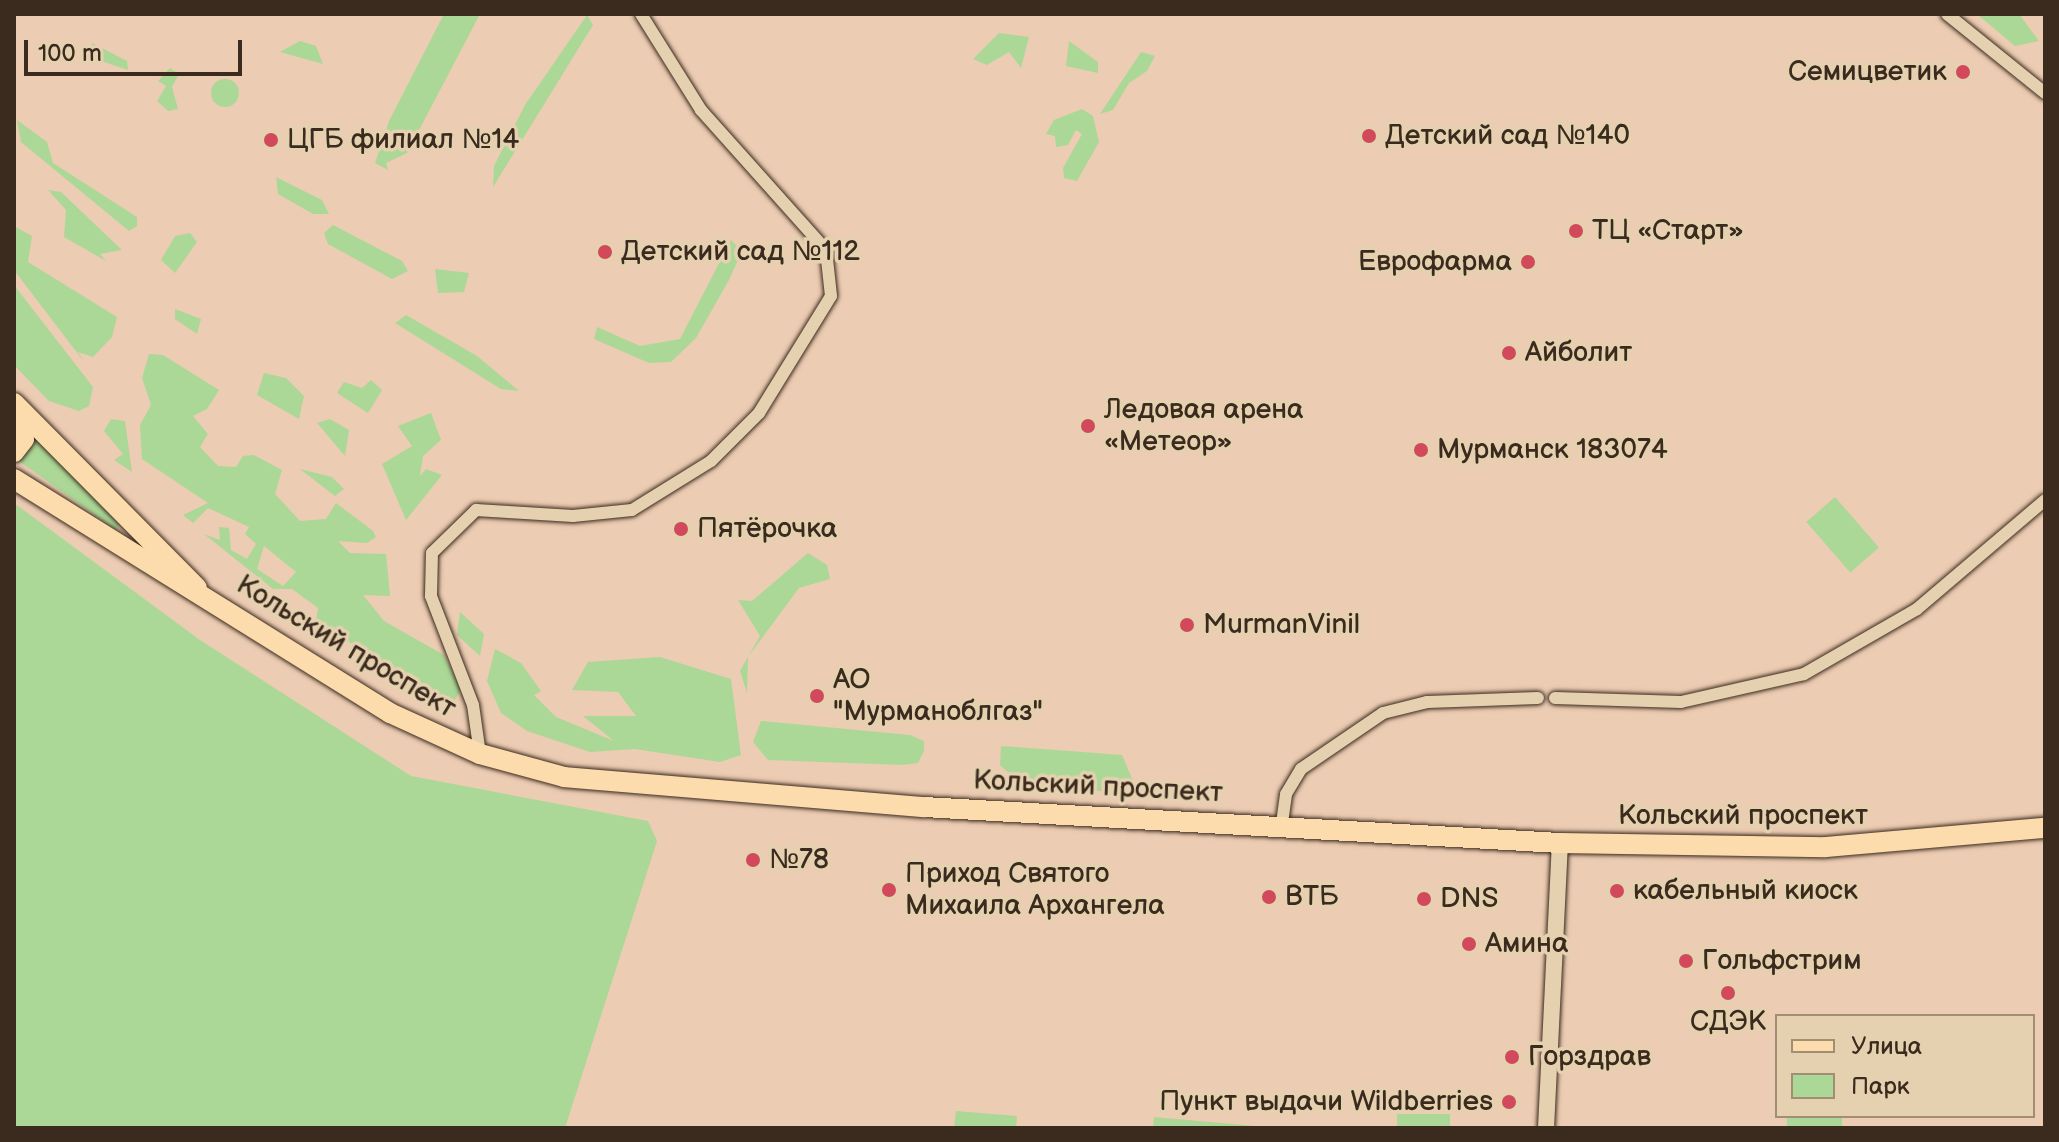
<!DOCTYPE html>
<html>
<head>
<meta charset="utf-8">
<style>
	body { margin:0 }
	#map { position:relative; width:2059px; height:1142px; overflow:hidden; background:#ecccb2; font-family:"Balsamiq Sans",sans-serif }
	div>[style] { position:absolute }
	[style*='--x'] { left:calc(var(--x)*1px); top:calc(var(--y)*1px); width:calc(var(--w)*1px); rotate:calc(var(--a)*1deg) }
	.green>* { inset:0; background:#abd896; transform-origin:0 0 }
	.round { border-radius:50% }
	.roads { filter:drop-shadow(0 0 2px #3b2a1e) drop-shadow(0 0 2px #3b2a1e) }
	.minor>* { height:12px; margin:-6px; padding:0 6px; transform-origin:6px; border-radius:6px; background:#e5d1af }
	.tertiary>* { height:16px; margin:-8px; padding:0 8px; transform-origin:8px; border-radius:8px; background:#e5d1af }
	.primary>* { height:20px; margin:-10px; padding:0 10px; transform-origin:10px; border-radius:10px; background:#fcdcac }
	.dots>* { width:22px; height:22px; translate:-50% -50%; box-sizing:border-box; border:4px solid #e5d1af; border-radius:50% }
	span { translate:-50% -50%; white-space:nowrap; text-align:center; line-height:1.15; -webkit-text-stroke:7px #e5d1af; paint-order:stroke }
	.poi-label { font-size:28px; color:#3b2a1e }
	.right { translate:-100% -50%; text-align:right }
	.left { translate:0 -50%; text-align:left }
	.street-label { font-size:28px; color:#3b2a1e }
	.frame { position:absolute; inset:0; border:16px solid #3b2a1e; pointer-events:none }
	.legend { position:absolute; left:1775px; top:1014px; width:260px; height:104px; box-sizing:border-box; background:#e5d1af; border:2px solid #a18e75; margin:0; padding:10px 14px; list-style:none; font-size:24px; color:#3b2a1e }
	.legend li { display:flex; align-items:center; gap:16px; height:40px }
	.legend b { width:40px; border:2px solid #a18e75 }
	.scale { position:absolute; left:24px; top:40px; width:218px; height:36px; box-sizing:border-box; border:4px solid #3b2a1e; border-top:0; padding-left:10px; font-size:24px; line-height:28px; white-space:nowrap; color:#3b2a1e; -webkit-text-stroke:6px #e5d1af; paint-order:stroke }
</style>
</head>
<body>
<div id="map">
	<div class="green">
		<i style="clip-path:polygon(444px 14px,480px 14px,407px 153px,386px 163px,388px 170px,375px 163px,389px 121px)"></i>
		<i style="clip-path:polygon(1977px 14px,2019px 14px,2039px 41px,2015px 46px)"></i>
		<i style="clip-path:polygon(587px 15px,593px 25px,493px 187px,494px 166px,525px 105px)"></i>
		<i style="clip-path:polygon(999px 33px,1029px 37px,1021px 68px,1009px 52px,987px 65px,973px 59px)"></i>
		<i style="clip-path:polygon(300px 41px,316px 46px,323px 64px,280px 52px)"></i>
		<i style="clip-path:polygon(1069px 41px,1098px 62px,1098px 73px,1066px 66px)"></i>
		<i style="clip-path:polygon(92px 43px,127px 61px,128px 70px,92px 58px)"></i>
		<i style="clip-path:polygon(1141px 52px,1155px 56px,1147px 71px,1129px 83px,1113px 110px,1100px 114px)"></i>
		<i style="clip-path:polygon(170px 68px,179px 74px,172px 87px,178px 109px,168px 111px,157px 101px,166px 86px,158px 81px)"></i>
		<i class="round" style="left:211px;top:79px;width:28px;height:28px"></i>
		<i style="clip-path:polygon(1082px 109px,1093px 116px,1099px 142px,1077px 181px,1064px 178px,1063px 168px,1082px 134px,1076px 130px,1068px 145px,1056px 147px,1055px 136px,1046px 134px,1054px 120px)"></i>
		<i style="clip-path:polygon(17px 120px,47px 142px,53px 163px,137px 217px,137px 226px,129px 231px,21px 142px)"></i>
		<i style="clip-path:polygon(276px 177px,322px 200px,329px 214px,313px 214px,278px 194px)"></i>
		<i style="clip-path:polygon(48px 190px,61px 192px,122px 250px,100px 254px,106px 261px,64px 237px,66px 210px)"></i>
		<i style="clip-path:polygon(333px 225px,402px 261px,408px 271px,392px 279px,328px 244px,324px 233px)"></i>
		<i style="clip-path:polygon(14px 226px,32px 236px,28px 262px,117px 317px,112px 337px,93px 357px,78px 352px,85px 363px,14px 270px)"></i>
		<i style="clip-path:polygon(190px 233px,197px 242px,175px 273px,161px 260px,175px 236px)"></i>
		<i style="clip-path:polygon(731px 240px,742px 251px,729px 280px,696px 338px,671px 362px,649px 363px,594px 339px,597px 327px,640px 346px,680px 339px)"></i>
		<i style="clip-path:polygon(435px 269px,469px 273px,464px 292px,438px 293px)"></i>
		<i style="clip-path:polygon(14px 285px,93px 387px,89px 406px,79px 411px,49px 401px,14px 365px)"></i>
		<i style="clip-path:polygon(175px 309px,201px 319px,197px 334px,175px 319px)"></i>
		<i style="clip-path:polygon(406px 315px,477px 356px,519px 391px,501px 389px,395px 323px)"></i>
		<i style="clip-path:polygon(evenodd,149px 354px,163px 355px,219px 390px,207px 409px,193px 416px,208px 434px,200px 447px,218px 466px,236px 467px,243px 456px,254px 455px,282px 470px,275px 494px,300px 521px,326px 519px,336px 503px,373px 531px,376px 537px,367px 543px,338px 541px,350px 553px,386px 554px,390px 596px,363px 595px,384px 621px,444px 655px,461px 689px,454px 702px,436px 698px,340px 636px,336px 641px,316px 622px,318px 608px,292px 589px,273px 589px,204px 534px,220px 540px,219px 527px,229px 528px,231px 550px,247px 559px,256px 544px,245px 534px,249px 527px,208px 508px,193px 523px,183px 515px,208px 503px,142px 459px,140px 425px,151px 405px,142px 378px,149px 354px,264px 546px,296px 572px,283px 586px,257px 569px,264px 546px)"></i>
		<i style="clip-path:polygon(264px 373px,286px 378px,304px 396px,299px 419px,257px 395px)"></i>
		<i style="clip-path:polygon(371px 380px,382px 390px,368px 413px,337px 393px,344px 382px,362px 388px)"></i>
		<i style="clip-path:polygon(431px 413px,441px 440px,423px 456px,420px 476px,426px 469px,442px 475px,406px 520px,382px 464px,412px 446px,398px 426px)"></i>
		<i style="clip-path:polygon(111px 419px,125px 421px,132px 472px,114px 460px,123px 454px,104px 431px)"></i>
		<i style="clip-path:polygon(330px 419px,349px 430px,345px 456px,317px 423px)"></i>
		<i style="clip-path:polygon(36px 438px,121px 522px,116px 530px,19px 461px)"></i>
		<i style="clip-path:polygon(300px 469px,332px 477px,344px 489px,335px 496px)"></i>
		<i style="left:1835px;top:497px;width:67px;height:38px;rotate:49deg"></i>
		<i style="clip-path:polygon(14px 503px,200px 640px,411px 776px,648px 821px,657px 841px,565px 1128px,14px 1128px)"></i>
		<i style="clip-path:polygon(808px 553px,827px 565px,830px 579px,799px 588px,748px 657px,747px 693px,740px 671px,760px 636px,738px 600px,752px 601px)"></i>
		<i style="clip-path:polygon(460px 612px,484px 634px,480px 656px,457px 635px)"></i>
		<i style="clip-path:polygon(495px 649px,521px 663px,541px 691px,534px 695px,556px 717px,614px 741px,583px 716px,636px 716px,618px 692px,572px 690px,588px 662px,660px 657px,731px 679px,741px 755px,720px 762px,635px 749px,590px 752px,527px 731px,501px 713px,487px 681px)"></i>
		<i style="clip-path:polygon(761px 721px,910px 735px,924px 741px,924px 751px,918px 763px,903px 765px,768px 760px,753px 742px)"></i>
		<i style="clip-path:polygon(1001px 746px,1122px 755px,1133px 781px,1110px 792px,1020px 783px,1000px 765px)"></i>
		<i style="clip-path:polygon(956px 1111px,1017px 1116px,1016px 1128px,954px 1128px)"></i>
		<i style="left:1450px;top:1114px;width:14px;height:53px;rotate:90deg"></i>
		<i style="left:1787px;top:1116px;width:55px;height:12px"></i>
		<i style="clip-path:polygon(1154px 1117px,1279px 1128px,1153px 1128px)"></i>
	</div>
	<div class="roads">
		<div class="minor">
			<i style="--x:1947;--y:14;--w:126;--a:38.9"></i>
			<i style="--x:1555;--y:698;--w:126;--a:1.8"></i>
			<i style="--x:1681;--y:702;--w:126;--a:-12.8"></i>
			<i style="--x:1804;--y:674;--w:130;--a:-29.9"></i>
			<i style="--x:1917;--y:609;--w:168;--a:-40.4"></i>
			<i style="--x:480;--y:754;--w:49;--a:-98.1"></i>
			<i style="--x:473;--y:705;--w:117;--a:-111.1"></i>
			<i style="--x:431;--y:596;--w:43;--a:-88.7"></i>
			<i style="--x:432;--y:553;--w:62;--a:-44.3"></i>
			<i style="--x:476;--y:510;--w:97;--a:3.5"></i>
			<i style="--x:573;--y:516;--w:59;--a:-5.8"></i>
			<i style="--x:632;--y:510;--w:93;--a:-31.8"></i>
			<i style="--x:711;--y:461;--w:68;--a:-45"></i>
			<i style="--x:759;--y:413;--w:137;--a:-58.4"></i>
			<i style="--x:831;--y:296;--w:46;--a:-96.2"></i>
			<i style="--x:826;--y:250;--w:188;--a:-131.8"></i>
			<i style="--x:701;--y:110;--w:113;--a:-122"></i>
			<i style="--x:1282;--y:823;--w:29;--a:-82"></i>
			<i style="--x:1286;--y:794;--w:29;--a:-59"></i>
			<i style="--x:1301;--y:769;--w:99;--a:-34.3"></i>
			<i style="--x:1383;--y:713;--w:45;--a:-14"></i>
			<i style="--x:1427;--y:702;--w:111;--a:-2.1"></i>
		</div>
		<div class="tertiary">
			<i style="--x:1546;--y:1128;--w:285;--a:-87.2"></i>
		</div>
		<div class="primary">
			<i style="--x:14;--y:403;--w:260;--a:45.3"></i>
			<i style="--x:14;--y:452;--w:16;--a:-52"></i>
			<i style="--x:24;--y:439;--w:31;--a:-103"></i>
			<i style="--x:14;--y:479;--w:443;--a:31.9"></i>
			<i style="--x:390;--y:713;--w:99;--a:24.5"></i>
			<i style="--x:480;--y:754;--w:87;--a:15.3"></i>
			<i style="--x:564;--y:777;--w:361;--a:4.8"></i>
			<i style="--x:924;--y:807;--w:637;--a:3.24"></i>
			<i style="--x:1560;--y:843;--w:266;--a:0.9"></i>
			<i style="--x:1826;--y:847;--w:220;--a:-5"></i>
		</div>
	</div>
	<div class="dots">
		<i style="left:1963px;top:72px;background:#d1495b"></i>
		<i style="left:1369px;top:136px;background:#d1495b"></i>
		<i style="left:271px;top:140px;background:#d1495b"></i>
		<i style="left:1576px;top:231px;background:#d1495b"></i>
		<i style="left:605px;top:252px;background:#d1495b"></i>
		<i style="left:1528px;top:262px;background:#d1495b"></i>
		<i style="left:1509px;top:353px;background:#d1495b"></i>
		<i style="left:1088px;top:426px;background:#d1495b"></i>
		<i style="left:1421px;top:450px;background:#d1495b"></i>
		<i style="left:681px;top:529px;background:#d1495b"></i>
		<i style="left:1187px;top:625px;background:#d1495b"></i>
		<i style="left:817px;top:696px;background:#d1495b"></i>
		<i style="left:753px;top:860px;background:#d1495b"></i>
		<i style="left:889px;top:890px;background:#d1495b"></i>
		<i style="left:1617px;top:891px;background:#d1495b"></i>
		<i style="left:1269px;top:897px;background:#d1495b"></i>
		<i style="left:1424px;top:899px;background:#d1495b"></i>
		<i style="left:1469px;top:944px;background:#d1495b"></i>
		<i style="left:1686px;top:961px;background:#d1495b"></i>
		<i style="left:1728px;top:993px;background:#d1495b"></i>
		<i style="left:1512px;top:1057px;background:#d1495b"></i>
		<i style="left:1509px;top:1102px;background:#d1495b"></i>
	</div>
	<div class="poi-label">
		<span class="right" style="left:1947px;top:72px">Семицветик</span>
		<span class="left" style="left:1385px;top:136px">Детский сад №140</span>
		<span class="left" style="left:287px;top:140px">ЦГБ филиал №14</span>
		<span class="left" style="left:1592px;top:231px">ТЦ «Старт»</span>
		<span class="left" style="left:621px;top:252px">Детский сад №112</span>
		<span class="right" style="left:1512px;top:262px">Еврофарма</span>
		<span class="left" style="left:1525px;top:353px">Айболит</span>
		<span class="left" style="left:1104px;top:426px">Ледовая арена<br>«Метеор»</span>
		<span class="left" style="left:1437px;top:450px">Мурманск 183074</span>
		<span class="left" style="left:697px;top:529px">Пятёрочка</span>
		<span class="left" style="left:1203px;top:625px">MurmanVinil</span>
		<span class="left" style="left:833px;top:696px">AO<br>"Мурманоблгаз"</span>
		<span class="left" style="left:769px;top:860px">№78</span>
		<span class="left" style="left:905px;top:890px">Приход Святого<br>Михаила Архангела</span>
		<span class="left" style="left:1633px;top:891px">кабельный киоск</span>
		<span class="left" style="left:1285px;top:897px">ВТБ</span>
		<span class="left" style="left:1440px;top:899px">DNS</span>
		<span class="left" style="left:1485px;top:944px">Амина</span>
		<span class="left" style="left:1702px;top:961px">Гольфстрим</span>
		<span style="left:1728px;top:1022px">СДЭК</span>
		<span class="left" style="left:1528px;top:1057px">Горздрав</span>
		<span class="right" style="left:1493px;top:1102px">Пункт выдачи Wildberries</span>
	</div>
	<div class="street-label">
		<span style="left:346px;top:647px;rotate:31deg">Кольский проспект</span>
		<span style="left:1098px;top:787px;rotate:3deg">Кольский проспект</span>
		<span style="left:1743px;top:816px">Кольский проспект</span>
	</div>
	<div class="frame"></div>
	<ul class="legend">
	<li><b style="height:10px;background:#fcdcac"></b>Улица</li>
	<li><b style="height:22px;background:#abd896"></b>Парк</li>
	</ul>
	<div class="scale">100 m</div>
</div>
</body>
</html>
